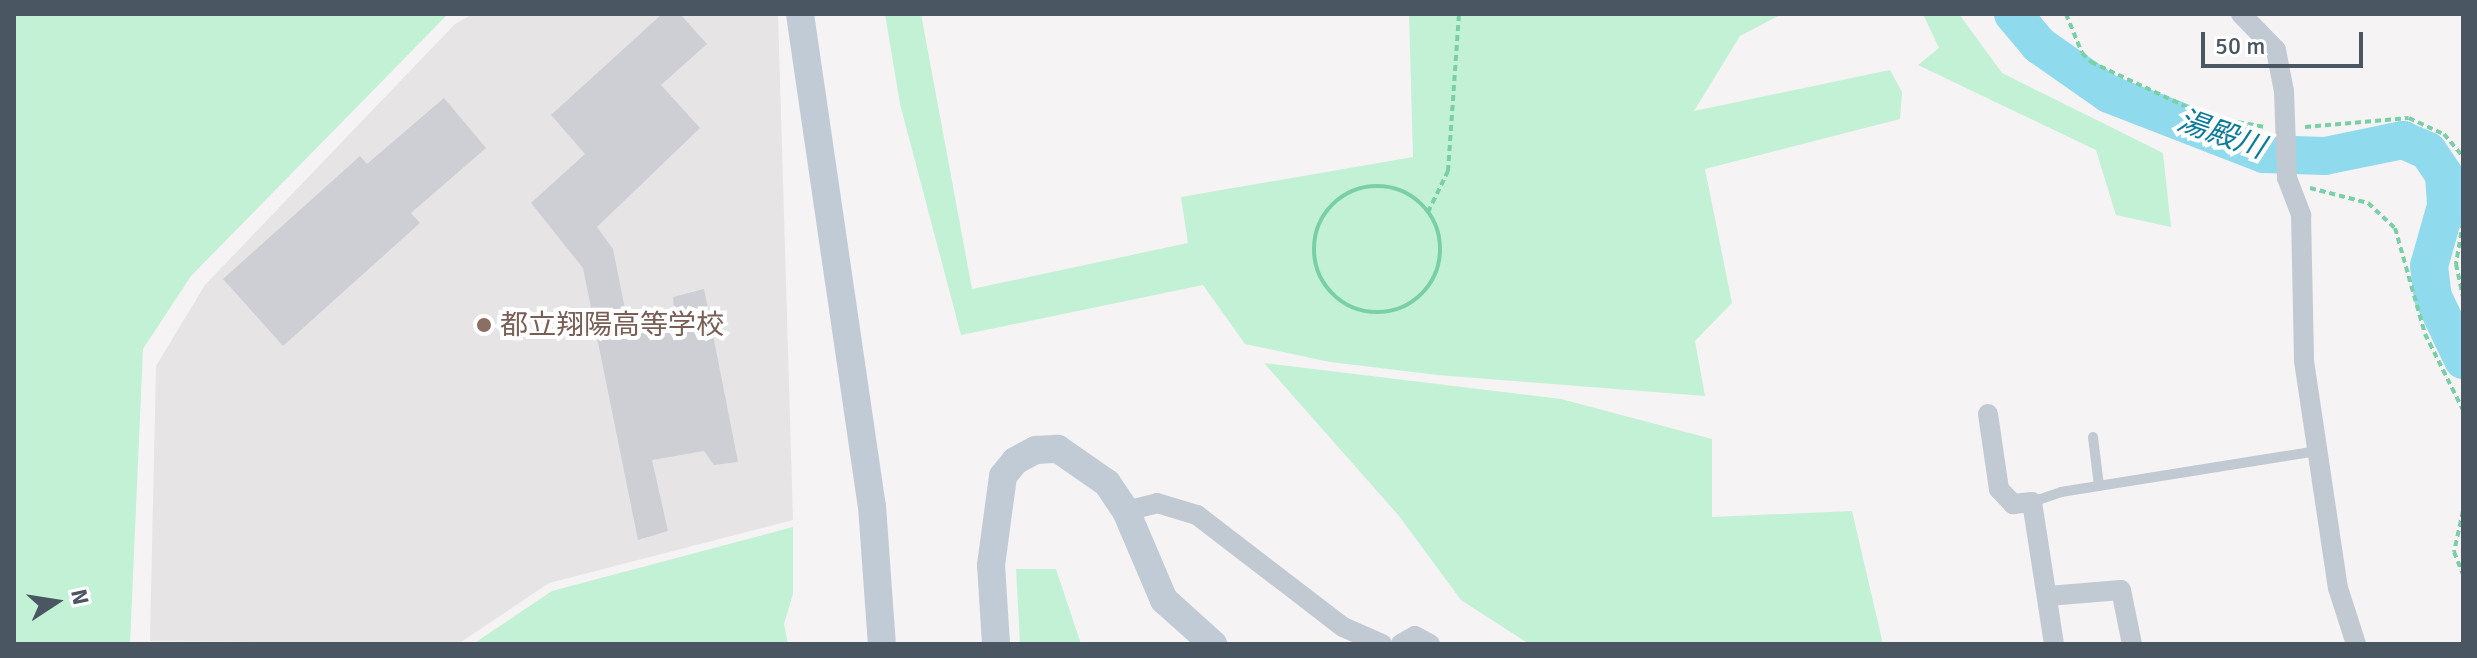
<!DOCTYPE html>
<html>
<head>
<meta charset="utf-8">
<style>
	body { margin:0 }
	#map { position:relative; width:2477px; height:658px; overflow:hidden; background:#f5f3f3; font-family:Signika,"Noto Sans JP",sans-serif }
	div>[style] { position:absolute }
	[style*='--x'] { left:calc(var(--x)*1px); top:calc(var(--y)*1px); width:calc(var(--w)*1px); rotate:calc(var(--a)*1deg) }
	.education>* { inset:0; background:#e6e4e5 }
	.green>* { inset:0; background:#c3f1d5 }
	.river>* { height:38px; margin:-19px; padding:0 19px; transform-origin:19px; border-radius:19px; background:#90daee }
	.building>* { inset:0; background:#cdcfd5 }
	.path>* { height:4px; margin-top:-2px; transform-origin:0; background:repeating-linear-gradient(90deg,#7ad0a6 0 6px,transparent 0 10px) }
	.path>.ring { margin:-2px; padding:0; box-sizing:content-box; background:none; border:4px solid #7ad0a6; border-radius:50% }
	.lane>* { height:10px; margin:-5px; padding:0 5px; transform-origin:5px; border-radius:5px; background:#c1cad2 }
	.street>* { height:20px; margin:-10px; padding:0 10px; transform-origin:10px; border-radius:10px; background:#c1cad2 }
	.secondary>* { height:28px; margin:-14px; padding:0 14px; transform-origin:14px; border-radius:14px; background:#c1cbd6 }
	.dots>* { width:22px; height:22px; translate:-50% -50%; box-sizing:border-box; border:4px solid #fff; border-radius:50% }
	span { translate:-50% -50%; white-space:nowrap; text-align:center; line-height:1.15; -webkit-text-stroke:8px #fff; paint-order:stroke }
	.education-label { font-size:28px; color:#785e54 }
	.left { translate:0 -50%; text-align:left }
	.water-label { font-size:30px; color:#0c7c9b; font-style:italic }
	.frame { position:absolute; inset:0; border:16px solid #4a5661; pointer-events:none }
	.north { position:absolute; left:16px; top:562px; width:80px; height:80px; -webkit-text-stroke:6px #fff; paint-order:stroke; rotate:78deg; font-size:22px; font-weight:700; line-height:32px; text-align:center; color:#4a5661 }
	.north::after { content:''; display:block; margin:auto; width:28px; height:36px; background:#4a5661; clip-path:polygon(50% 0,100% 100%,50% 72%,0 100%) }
	.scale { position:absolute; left:2201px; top:32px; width:162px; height:36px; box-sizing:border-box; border:4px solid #4a5661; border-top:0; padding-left:10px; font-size:24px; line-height:28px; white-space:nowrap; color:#4a5661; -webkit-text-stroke:6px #fff; paint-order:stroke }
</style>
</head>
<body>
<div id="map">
	<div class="education">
		<i style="clip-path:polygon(473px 14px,778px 14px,793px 520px,549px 583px,458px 644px,150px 641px,156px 366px,205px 285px,455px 24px)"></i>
	</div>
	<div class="green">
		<i style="clip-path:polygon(14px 14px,448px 14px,191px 276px,143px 349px,130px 644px,14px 644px)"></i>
		<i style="clip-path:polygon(885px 14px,921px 14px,972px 289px,1188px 243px,1181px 197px,1413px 157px,1409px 14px,1782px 14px,1740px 36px,1694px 111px,1890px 70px,1902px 92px,1900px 119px,1705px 169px,1732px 303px,1695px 341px,1705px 396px,1438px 375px,1330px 362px,1245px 344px,1203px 285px,961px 335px,900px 104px)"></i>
		<i style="clip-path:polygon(1923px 14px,1959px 14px,2002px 73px,2163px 153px,2171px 227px,2116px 215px,2096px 150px,1918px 65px,1939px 48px)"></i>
		<i style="clip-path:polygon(1264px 363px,1561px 399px,1712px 439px,1712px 517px,1852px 511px,1883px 644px,1529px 644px,1461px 600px,1399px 516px)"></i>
		<i style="clip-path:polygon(793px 527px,793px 594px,784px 624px,788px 644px,473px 644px,552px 591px)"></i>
		<i style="clip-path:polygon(1016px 569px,1056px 569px,1081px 644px,1020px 644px)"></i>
	</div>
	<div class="river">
		<i style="--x:2013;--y:14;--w:40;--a:50"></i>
		<i style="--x:2039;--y:45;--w:85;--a:35"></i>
		<i style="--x:2109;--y:94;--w:166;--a:21.2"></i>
		<i style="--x:2264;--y:154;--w:61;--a:1.9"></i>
		<i style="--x:2325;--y:156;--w:80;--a:-11.6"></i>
		<i style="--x:2403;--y:140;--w:27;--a:24"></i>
		<i style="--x:2428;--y:151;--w:29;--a:56"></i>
		<i style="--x:2444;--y:175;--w:31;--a:86"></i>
		<i style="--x:2446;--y:206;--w:62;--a:105.8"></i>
		<i style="--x:2429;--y:266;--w:31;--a:83"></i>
		<i style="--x:2433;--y:297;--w:70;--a:64.5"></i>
	</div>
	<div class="building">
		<i style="clip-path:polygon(662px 14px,680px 14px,707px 44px,661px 85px,700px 128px,597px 227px,613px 249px,627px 319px,674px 310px,673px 297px,704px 289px,738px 462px,714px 465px,704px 451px,652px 460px,668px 531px,638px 540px,583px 268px,531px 203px,585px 154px,551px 115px)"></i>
		<i style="clip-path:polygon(444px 98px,486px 148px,411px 213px,420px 223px,283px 346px,223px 279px,360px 156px,367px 164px)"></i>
	</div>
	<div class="path">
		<i style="--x:2066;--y:14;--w:42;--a:67.7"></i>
		<i style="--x:2082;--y:53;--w:13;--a:45"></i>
		<i style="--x:2091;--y:62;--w:129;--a:25.2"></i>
		<i style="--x:2208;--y:117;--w:58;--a:10"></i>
		<i style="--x:2305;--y:127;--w:104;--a:-4.9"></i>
		<i style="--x:2409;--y:118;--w:38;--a:25"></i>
		<i style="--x:2444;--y:134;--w:30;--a:50"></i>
		<i class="ring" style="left:1314px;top:186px;width:122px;height:122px"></i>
		<i style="--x:2310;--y:188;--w:60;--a:14.5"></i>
		<i style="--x:2368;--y:203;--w:37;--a:43"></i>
		<i style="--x:2395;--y:228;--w:110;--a:74.2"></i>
		<i style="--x:2425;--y:334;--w:85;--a:63.4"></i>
		<i style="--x:1428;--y:212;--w:46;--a:-64"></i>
		<i style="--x:1448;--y:171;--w:157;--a:-86"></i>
		<i style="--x:2463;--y:222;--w:43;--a:99.5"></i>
		<i style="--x:2456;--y:264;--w:35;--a:78"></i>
		<i style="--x:2463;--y:511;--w:42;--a:102.4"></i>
		<i style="--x:2454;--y:552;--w:24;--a:68"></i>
	</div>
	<div class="lane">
		<i style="--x:2093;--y:437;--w:49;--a:83"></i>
		<i style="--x:2032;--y:502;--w:31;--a:-19"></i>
		<i style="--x:2061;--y:492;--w:258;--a:-9.1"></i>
	</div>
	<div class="street">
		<i style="--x:2241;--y:14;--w:50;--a:45.8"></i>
		<i style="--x:2276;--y:50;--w:42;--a:79"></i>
		<i style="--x:2284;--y:91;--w:87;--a:88"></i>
		<i style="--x:2287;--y:178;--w:40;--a:69"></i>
		<i style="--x:2301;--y:215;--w:146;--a:88.8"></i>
		<i style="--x:2304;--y:361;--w:230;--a:81.5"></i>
		<i style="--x:2338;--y:588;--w:59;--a:72.2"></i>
		<i style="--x:1988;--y:414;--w:76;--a:81.7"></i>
		<i style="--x:1999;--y:489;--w:21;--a:47"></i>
		<i style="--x:2013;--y:504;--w:19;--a:-6"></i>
		<i style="--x:2032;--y:502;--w:144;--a:81.2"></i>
		<i style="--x:1126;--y:511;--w:32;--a:-14"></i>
		<i style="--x:1157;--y:503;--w:42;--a:16.7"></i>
		<i style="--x:1197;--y:515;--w:184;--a:37.5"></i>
		<i style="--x:1343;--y:627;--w:43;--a:23.6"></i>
		<i style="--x:2048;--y:596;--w:73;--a:-4.7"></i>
		<i style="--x:2121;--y:590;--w:55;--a:78.5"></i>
		<i style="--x:1401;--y:644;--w:16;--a:-30"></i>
		<i style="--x:1415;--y:636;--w:17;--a:28"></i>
	</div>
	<div class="secondary">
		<i style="--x:800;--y:14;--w:497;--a:81.7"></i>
		<i style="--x:872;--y:506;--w:138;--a:85.9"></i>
		<i style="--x:996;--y:644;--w:79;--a:-93.6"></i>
		<i style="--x:991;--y:565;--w:90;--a:-82.3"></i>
		<i style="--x:1003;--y:476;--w:19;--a:-51"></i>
		<i style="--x:1015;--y:461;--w:24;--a:-28"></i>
		<i style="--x:1036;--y:450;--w:22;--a:-3"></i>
		<i style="--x:1058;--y:449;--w:60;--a:34.8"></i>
		<i style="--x:1107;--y:483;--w:34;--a:56"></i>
		<i style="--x:1126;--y:511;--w:97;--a:66.9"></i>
		<i style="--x:1164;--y:600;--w:66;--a:41.9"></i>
	</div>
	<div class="dots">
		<i style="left:484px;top:325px;background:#8d6e63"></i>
	</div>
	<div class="education-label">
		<span class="left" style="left:500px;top:325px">都立翔陽高等学校</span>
	</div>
	<div class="water-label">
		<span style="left:2221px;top:135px;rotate:19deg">湯殿川</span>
	</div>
	<div class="frame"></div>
	<div class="north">N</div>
	<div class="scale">50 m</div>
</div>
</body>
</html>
